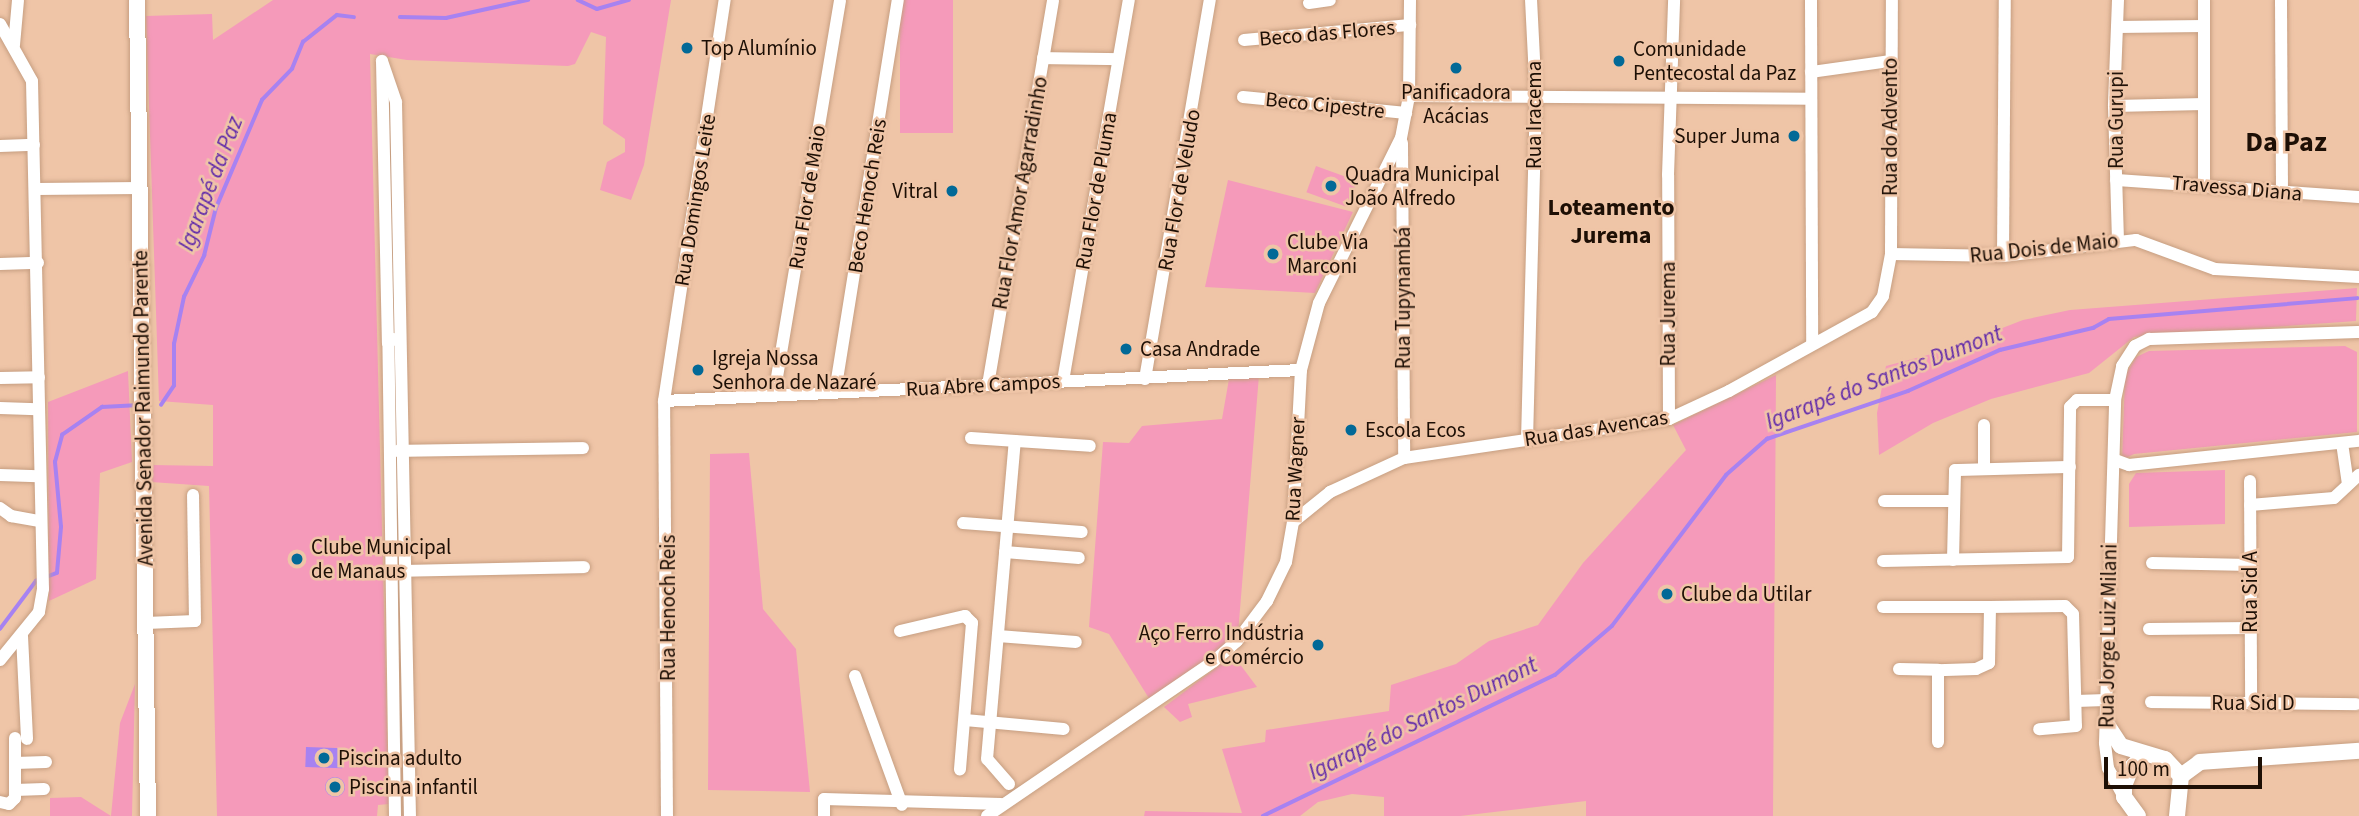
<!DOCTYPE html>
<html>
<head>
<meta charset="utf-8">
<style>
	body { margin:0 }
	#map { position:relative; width:2359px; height:816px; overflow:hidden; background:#efc5a7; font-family:"Source Sans 3",sans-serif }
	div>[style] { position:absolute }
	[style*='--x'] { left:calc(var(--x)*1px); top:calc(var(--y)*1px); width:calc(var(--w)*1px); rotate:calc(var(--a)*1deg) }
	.green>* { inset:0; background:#f59aba; transform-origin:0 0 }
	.water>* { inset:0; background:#a782f1; transform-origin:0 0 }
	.round { border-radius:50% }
	.stream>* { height:3.5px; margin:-1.75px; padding:0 1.75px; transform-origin:1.75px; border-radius:1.75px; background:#a782f1 }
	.roads { filter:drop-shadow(0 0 2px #c69e81) drop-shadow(0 0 2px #c69e81) }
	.minor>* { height:12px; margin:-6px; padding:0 6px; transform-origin:6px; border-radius:6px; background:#fff }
	.tertiary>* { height:16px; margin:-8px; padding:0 8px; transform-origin:8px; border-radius:8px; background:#fff }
	.dots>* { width:19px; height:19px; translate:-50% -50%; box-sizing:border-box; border:4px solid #efc5a7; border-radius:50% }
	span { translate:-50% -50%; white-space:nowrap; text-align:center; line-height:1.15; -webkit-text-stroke:5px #efc5a7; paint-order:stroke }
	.street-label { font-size:21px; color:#1d0f05 }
	.poi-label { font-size:21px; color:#1d0f05 }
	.left { translate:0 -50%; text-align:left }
	.right { translate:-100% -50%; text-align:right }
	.water-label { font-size:23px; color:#612aaa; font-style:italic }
	.quarter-label { font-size:24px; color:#1d0f05; font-weight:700 }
	.district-label { font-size:28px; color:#1d0f05; font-weight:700 }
	.scale { position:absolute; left:2104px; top:757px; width:158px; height:32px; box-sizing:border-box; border:4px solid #1d0f05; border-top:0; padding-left:9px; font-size:21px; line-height:24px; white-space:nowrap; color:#1d0f05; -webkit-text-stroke:5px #efc5a7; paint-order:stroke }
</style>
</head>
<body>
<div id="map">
	<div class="green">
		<i style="clip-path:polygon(273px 0,671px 0,644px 165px,631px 200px,600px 190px,607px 162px,625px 152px,625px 139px,603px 124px,606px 37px,591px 32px,575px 64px,568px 66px,407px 60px,370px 54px,389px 804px,378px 805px,377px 816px,217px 816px,209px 486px,151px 482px,151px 465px,213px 466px,213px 405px,159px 401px,146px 16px,212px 14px,213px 40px)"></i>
		<i style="left:900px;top:0;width:53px;height:133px"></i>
		<i style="left:1316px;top:166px;width:44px;height:28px;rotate:20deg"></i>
		<i style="clip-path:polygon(1228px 180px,1353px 212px,1315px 293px,1205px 287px)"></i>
		<i style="clip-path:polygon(2357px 288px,2356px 321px,2134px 337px,2089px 373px,1991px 399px,1933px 423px,1879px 455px,1877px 413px,1886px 366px,1943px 351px,2023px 320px,2070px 310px)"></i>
		<i style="clip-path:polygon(2345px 346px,2357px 352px,2357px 432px,2134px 454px,2122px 460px,2125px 376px,2136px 357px,2149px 351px)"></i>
		<i style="clip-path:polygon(128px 371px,132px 462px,100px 473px,96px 579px,49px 601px,48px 402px)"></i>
		<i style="clip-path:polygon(1259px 375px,1238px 634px,1220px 654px,1150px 700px,1109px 634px,1089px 627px,1103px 442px,1129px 443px,1142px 426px,1222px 419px,1229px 379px)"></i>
		<i style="clip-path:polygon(1776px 375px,1773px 816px,1586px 816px,1586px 801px,1460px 816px,1384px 816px,1384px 797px,1352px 794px,1318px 802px,1300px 816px,1144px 816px,1145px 811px,1242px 813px,1222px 749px,1265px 742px,1266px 730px,1389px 711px,1391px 685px,1456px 664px,1489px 641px,1538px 625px,1583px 563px,1686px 450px,1673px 425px)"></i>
		<i style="clip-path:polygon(749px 453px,763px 609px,796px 649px,810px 792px,708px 790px,710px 454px)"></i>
		<i style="clip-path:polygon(2225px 470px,2225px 524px,2129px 527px,2129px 484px,2136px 473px)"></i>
		<i style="clip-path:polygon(1233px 655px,1257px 687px,1188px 704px,1192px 717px,1180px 722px,1164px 707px)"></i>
		<i style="clip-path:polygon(135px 684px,132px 816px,50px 816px,50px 798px,81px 797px,111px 816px,120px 723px)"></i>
	</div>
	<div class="water">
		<i style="left:306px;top:747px;width:37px;height:20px;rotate:2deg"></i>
		<i class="round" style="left:325px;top:777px;width:20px;height:20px"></i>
	</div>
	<div class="stream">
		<i style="--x:578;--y:0;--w:21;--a:25"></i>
		<i style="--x:597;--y:9;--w:33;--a:-16"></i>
		<i style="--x:400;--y:17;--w:46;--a:1.2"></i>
		<i style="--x:446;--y:18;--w:84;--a:-12.4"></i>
		<i style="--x:161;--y:405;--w:23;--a:-56"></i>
		<i style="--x:174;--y:386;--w:42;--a:-90"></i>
		<i style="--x:174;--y:344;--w:48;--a:-78"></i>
		<i style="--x:184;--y:297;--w:46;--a:-64"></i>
		<i style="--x:204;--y:256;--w:49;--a:-76"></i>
		<i style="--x:216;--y:208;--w:117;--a:-66.9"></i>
		<i style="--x:262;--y:100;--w:43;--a:-45.9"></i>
		<i style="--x:292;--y:69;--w:29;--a:-68"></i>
		<i style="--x:303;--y:42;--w:43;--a:-38.5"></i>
		<i style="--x:337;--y:15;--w:17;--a:7"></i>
		<i style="--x:0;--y:629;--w:60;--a:-53.1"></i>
		<i style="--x:36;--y:581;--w:22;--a:-21"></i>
		<i style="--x:57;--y:573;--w:46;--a:-85"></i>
		<i style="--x:61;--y:527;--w:65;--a:-95.3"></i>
		<i style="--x:55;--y:462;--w:28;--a:-75"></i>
		<i style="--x:62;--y:435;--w:49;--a:-35"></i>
		<i style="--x:102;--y:407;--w:33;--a:-3"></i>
		<i style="--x:1263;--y:816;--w:324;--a:-25.8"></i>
		<i style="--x:1555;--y:675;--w:75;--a:-40.7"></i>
		<i style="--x:1612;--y:626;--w:189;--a:-52.9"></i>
		<i style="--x:1726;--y:475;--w:55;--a:-41.3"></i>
		<i style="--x:1767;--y:439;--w:149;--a:-18.8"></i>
		<i style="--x:1908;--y:391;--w:101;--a:-24"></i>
		<i style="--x:2000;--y:350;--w:96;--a:-13.3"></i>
		<i style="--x:2093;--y:328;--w:18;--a:-29"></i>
		<i style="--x:2109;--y:319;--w:249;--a:-4.8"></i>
	</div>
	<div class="roads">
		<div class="minor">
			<i style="--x:1811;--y:0;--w:342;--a:89.8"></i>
			<i style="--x:2118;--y:0;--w:106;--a:92.2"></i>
			<i style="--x:2114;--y:106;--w:134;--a:88.3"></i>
			<i style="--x:2281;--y:0;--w:193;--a:89.7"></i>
			<i style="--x:1309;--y:3;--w:21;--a:-8"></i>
			<i style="--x:0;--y:24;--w:65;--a:60.7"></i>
			<i style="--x:32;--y:81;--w:508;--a:88.76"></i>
			<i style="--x:43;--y:589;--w:23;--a:100"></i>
			<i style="--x:39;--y:612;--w:62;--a:129.1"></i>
			<i style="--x:2117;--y:27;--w:87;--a:-0.7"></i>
			<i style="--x:1244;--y:40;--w:167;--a:-5.2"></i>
			<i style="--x:14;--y:45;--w:45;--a:-84.9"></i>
			<i style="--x:1043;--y:58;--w:75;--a:0.8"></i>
			<i style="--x:382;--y:61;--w:43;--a:71.1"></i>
			<i style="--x:396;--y:102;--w:714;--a:88.88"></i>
			<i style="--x:382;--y:61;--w:282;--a:88.8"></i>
			<i style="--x:1811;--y:72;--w:80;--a:-7.9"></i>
			<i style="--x:1409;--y:96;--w:402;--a:0.4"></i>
			<i style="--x:1243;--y:97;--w:164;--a:5.6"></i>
			<i style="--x:2114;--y:106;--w:90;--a:-1.3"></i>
			<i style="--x:1402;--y:143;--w:315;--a:89.6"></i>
			<i style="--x:0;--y:146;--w:34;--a:-2"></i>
			<i style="--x:2116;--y:180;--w:244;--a:4"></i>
			<i style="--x:2204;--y:186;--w:186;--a:-90"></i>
			<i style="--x:36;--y:189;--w:104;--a:-0.6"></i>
			<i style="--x:1891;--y:254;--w:112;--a:1"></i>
			<i style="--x:2003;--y:256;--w:134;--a:-6.9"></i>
			<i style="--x:2136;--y:240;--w:84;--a:20.2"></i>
			<i style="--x:2215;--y:269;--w:144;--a:3.2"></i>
			<i style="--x:2003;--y:256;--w:256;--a:-89.6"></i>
			<i style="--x:0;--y:264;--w:38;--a:-2"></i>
			<i style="--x:0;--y:378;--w:39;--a:-1"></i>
			<i style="--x:1145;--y:379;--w:385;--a:-80.3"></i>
			<i style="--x:1063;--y:381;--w:387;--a:-80.2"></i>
			<i style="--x:988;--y:385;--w:390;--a:-80.4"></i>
			<i style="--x:835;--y:392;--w:397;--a:-80.9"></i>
			<i style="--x:774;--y:395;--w:400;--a:-80.5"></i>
			<i style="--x:664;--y:401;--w:638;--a:-2.79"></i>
			<i style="--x:0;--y:408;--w:37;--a:2"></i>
			<i style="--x:1669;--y:419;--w:244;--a:-90.2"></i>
			<i style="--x:1668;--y:175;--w:175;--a:-88"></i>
			<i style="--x:971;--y:438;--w:119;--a:3.8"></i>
			<i style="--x:1527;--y:440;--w:342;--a:-88.5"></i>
			<i style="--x:1536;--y:98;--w:98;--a:-92.9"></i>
			<i style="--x:2342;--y:443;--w:41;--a:81.7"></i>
			<i style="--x:397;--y:451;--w:186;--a:-0.9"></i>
			<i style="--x:2115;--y:460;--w:15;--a:20"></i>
			<i style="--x:2129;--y:465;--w:231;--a:-6"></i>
			<i style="--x:1984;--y:469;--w:44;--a:-90"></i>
			<i style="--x:0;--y:475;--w:38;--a:2"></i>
			<i style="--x:2250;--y:481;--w:223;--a:89.7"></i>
			<i style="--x:1884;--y:501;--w:69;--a:0"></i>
			<i style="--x:2250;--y:505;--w:84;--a:-4.8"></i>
			<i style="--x:2334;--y:498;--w:34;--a:-43"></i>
			<i style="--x:0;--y:508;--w:14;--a:36"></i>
			<i style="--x:11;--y:516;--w:29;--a:10"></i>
			<i style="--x:1293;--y:522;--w:48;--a:-39"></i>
			<i style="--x:1330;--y:492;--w:81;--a:-24.7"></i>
			<i style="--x:1404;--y:458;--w:268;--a:-8.4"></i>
			<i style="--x:1669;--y:419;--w:66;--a:-25"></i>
			<i style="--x:1729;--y:391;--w:163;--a:-28.9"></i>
			<i style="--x:1872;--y:312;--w:19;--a:-55"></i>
			<i style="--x:1883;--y:296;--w:43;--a:-79.2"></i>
			<i style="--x:1891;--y:254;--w:254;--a:-89.8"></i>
			<i style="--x:963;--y:523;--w:119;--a:4.3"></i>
			<i style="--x:1005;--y:552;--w:74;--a:4.6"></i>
			<i style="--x:1953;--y:560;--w:90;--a:-88.7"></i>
			<i style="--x:1955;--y:470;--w:115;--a:-1.5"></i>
			<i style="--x:1883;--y:561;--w:185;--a:-1.2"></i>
			<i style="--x:2068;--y:557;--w:150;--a:-89.2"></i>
			<i style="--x:2070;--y:407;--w:10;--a:-45"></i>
			<i style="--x:2077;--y:400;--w:38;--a:0"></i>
			<i style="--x:2152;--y:563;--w:98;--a:1.2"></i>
			<i style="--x:398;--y:571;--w:186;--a:-1.2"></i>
			<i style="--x:1883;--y:607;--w:107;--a:0"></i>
			<i style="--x:1990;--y:607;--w:56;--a:91"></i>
			<i style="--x:1989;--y:663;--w:14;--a:155"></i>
			<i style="--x:1976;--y:669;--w:38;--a:178"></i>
			<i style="--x:1938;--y:670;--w:72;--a:90"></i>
			<i style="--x:1990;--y:607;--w:75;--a:-0.8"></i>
			<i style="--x:2065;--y:606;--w:11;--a:45"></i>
			<i style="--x:2073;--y:614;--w:112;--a:88.5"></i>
			<i style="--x:2076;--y:726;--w:37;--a:175"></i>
			<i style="--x:146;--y:623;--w:49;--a:-2.3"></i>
			<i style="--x:195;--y:621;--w:126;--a:-90.9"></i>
			<i style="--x:2149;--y:629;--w:102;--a:-0.6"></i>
			<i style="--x:900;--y:631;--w:67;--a:-13"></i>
			<i style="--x:965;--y:616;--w:10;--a:45"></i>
			<i style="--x:972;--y:623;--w:147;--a:94.7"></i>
			<i style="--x:22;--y:636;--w:103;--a:87.2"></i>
			<i style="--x:998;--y:636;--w:78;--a:4.4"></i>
			<i style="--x:1899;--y:669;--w:39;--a:1"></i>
			<i style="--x:855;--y:676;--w:137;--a:70"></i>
			<i style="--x:2076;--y:701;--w:30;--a:-2"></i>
			<i style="--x:2151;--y:702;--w:205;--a:0.6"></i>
			<i style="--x:965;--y:720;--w:99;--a:5.2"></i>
			<i style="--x:15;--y:763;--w:31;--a:-2"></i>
			<i style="--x:1009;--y:784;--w:33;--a:-131"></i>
			<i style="--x:987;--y:759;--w:319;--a:-85"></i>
			<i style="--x:15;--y:790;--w:29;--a:-2"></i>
			<i style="--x:2124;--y:797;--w:33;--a:-119"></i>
			<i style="--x:2108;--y:768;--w:25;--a:-97"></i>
			<i style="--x:2105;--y:743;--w:343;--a:-88.3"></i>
			<i style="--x:2115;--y:400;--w:35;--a:-78"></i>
			<i style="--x:2122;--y:366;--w:24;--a:-57"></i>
			<i style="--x:2135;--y:346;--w:16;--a:-27"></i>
			<i style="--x:2149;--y:339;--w:210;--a:-1.9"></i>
			<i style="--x:0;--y:802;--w:9;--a:13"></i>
			<i style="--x:9;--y:804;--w:8;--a:-45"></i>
			<i style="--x:15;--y:798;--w:60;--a:-90"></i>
			<i style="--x:395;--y:816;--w:473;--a:-90.8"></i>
			<i style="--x:388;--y:343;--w:6;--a:-45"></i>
			<i style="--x:392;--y:339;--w:8;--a:14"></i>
			<i style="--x:667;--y:816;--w:415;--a:-90.4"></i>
			<i style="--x:664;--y:401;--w:406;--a:-81.4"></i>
			<i style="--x:824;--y:816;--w:17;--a:-90"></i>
			<i style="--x:824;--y:799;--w:177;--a:1.6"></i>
			<i style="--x:987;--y:816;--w:275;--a:-34.3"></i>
			<i style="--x:1214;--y:661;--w:30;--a:-41"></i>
			<i style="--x:1237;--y:641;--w:50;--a:-53.1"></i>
			<i style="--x:1267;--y:601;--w:43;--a:-64"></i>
			<i style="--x:1286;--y:562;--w:41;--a:-80.1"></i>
			<i style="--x:1293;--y:522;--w:152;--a:-87"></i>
			<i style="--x:1301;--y:370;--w:69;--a:-75"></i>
			<i style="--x:1319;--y:303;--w:184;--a:-63.6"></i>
			<i style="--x:1401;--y:138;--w:43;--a:-79.2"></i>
			<i style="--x:1409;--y:96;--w:96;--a:-89.4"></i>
		</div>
		<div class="tertiary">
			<i style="--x:137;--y:0;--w:816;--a:89.23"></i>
			<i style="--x:2106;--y:723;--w:27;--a:57"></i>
			<i style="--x:2121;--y:746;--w:46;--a:16.5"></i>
			<i style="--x:2165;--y:759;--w:23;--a:47"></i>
			<i style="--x:2138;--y:816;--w:24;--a:-126"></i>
			<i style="--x:2124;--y:797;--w:11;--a:-90"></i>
			<i style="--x:2124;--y:786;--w:19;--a:-69"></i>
			<i style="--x:2131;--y:768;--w:18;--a:-45"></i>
			<i style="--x:2177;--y:816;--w:40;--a:-84.3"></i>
			<i style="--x:2181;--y:776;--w:24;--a:-36"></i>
			<i style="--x:2200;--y:762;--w:159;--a:-4"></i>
		</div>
	</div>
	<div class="dots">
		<i style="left:687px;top:48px;background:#026997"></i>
		<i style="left:1619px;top:61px;background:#026997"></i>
		<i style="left:1456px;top:68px;background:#026997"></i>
		<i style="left:1794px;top:136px;background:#026997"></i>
		<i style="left:1331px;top:186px;background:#026997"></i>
		<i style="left:952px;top:191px;background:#026997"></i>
		<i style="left:1273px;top:254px;background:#026997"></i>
		<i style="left:1126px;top:349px;background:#026997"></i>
		<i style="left:698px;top:370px;background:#026997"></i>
		<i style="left:1351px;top:430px;background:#026997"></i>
		<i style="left:297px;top:559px;background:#026997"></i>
		<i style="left:1667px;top:594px;background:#026997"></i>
		<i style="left:1318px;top:645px;background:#026997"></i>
		<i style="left:324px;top:758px;background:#026997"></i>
		<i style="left:335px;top:787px;background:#026997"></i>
	</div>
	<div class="street-label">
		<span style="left:1327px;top:33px;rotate:-5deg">Beco das Flores</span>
		<span style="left:1325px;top:105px;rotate:6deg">Beco Cipestre</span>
		<span style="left:1534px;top:115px;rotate:-90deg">Rua Iracema</span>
		<span style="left:2116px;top:120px;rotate:-90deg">Rua Gurupi</span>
		<span style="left:1890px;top:127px;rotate:-90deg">Rua do Advento</span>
		<span style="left:2237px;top:188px;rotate:5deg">Travessa Diana</span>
		<span style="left:1179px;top:190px;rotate:-80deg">Rua Flor de Veludo</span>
		<span style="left:1096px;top:191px;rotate:-80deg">Rua Flor de Pluma</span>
		<span style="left:1020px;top:193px;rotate:-80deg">Rua Flor Amor Agarradinho</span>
		<span style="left:867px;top:196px;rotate:-81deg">Beco Henoch Reis</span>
		<span style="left:807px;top:197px;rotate:-81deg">Rua Flor de Maio</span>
		<span style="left:695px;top:200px;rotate:-81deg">Rua Domingos Leite</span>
		<span style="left:2044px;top:248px;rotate:-6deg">Rua Dois de Maio</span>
		<span style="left:1403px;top:298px;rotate:-90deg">Rua Tupynambá</span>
		<span style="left:1668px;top:314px;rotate:-90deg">Rua Jurema</span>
		<span style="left:983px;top:385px;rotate:-3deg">Rua Abre Campos</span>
		<span style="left:143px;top:408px;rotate:-91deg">Avenida Senador Raimundo Parente</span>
		<span style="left:1596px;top:428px;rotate:-9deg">Rua das Avencas</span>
		<span style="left:1295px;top:469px;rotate:-87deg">Rua Wagner</span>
		<span style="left:2250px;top:592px;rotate:-90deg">Rua Sid A</span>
		<span style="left:668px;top:608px;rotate:-90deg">Rua Henoch Reis</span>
		<span style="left:2108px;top:636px;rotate:-89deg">Rua Jorge Luiz Milani</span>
		<span style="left:2253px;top:703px">Rua Sid D</span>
	</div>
	<div class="poi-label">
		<span class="left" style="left:701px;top:48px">Top Alumínio</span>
		<span class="left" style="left:1633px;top:61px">Comunidade<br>Pentecostal da Paz</span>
		<span style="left:1456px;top:104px">Panificadora<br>Acácias</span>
		<span class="right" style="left:1780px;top:136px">Super Juma</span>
		<span class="left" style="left:1345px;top:186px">Quadra Municipal<br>João Alfredo</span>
		<span class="right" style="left:938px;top:191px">Vitral</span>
		<span class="left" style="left:1287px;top:254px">Clube Via<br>Marconi</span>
		<span class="left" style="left:1140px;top:349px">Casa Andrade</span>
		<span class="left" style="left:712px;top:370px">Igreja Nossa<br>Senhora de Nazaré</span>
		<span class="left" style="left:1365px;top:430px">Escola Ecos</span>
		<span class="left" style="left:311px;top:559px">Clube Municipal<br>de Manaus</span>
		<span class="left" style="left:1681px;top:594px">Clube da Utilar</span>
		<span class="right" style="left:1304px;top:645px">Aço Ferro Indústria<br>e Comércio</span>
		<span class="left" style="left:338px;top:758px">Piscina adulto</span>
		<span class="left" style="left:349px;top:787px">Piscina infantil</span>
	</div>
	<div class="water-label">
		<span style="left:211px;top:184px;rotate:-69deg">Igarapé da Paz</span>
		<span style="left:1884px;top:378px;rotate:-21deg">Igarapé do Santos Dumont</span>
		<span style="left:1423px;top:719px;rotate:-26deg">Igarapé do Santos Dumont</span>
	</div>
	<div class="quarter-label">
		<span style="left:1611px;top:222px">Loteamento<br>Jurema</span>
	</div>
	<div class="district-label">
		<span style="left:2286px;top:142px">Da Paz</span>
	</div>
	<div class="scale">100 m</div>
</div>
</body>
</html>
